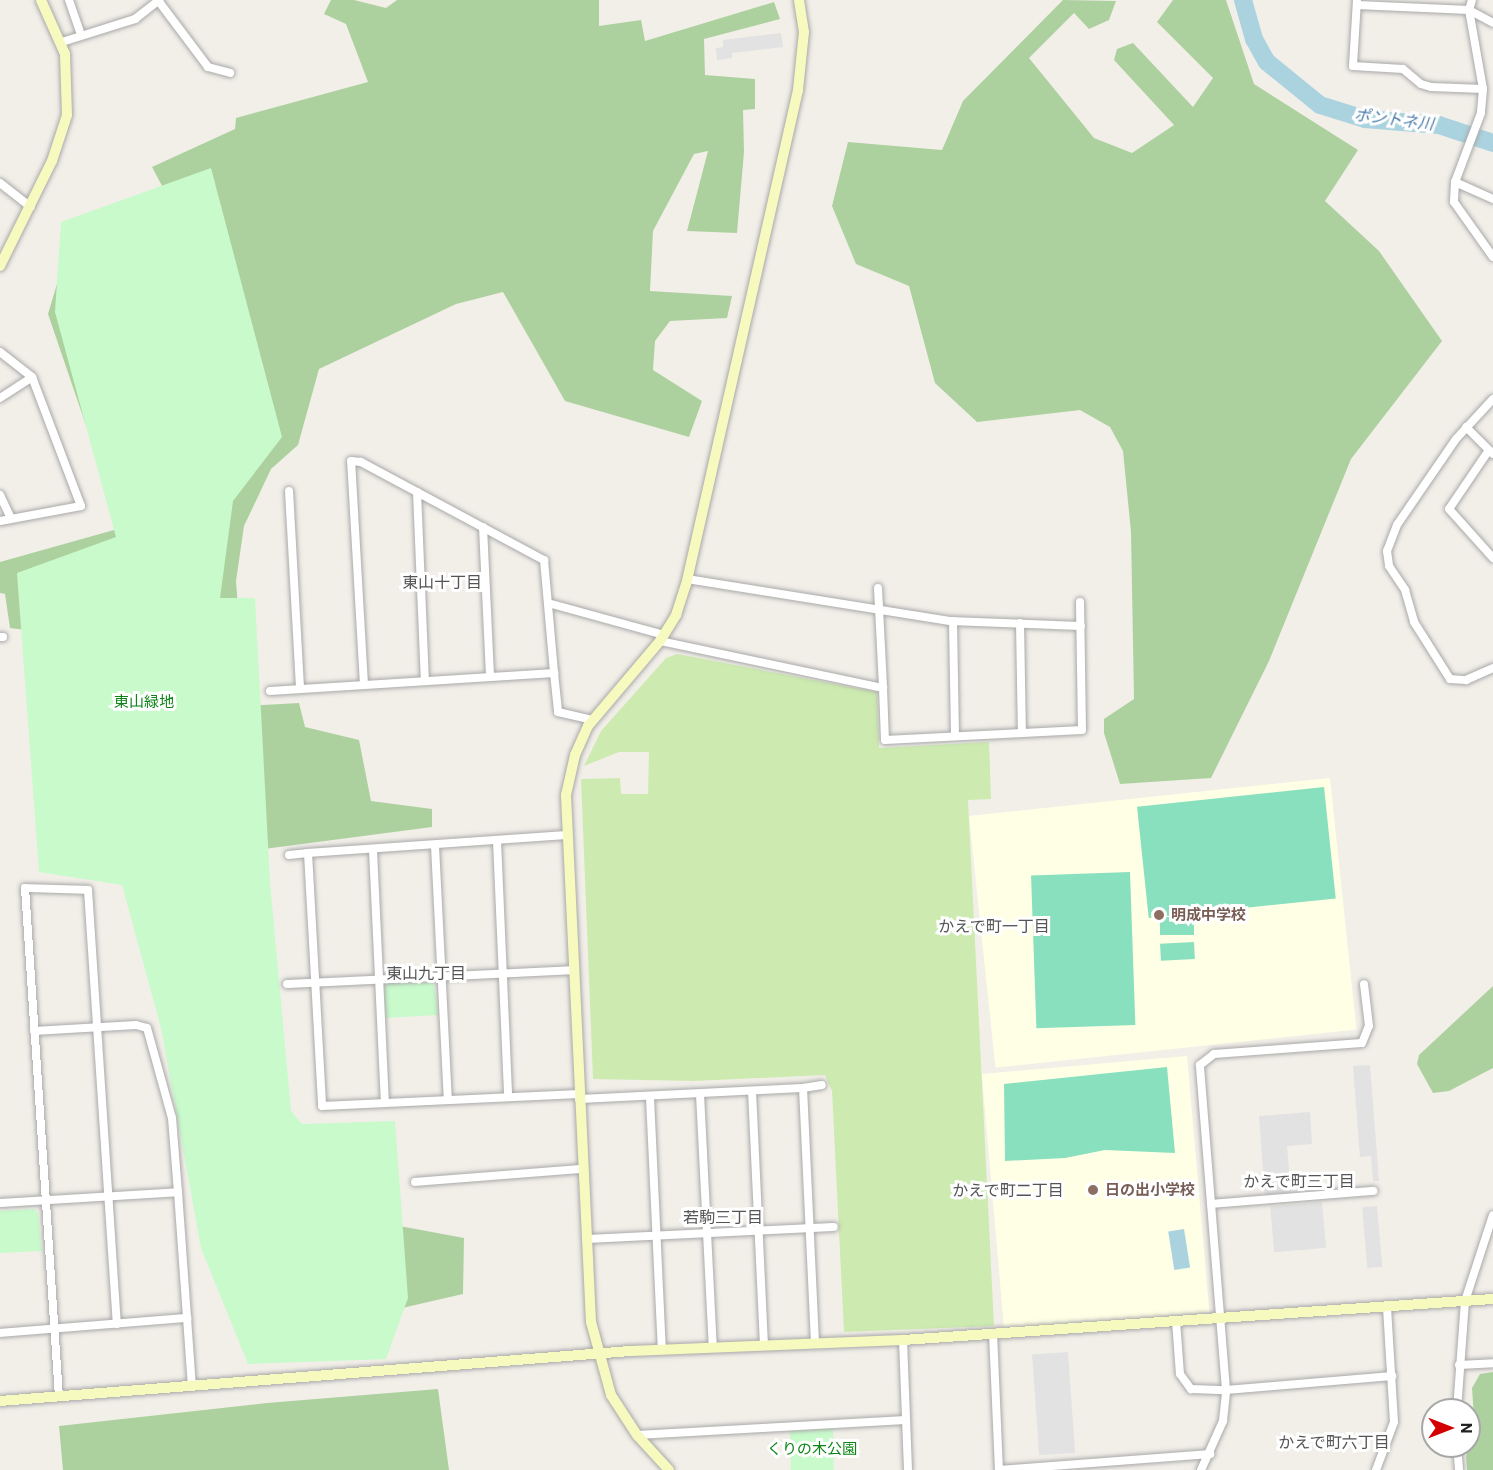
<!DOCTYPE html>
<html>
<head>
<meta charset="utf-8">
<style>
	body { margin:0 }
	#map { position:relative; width:1493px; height:1470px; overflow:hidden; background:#f2efe9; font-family:Barlow,"Noto Sans JP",sans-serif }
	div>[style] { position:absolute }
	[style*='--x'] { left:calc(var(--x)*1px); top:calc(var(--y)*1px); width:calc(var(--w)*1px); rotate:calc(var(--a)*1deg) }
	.education>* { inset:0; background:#ffffe5; transform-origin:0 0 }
	.grass>* { inset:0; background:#cdebb0 }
	.forest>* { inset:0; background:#add19e }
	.park>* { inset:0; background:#c8facc; transform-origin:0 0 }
	.pitch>* { inset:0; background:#88e0be; transform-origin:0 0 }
	.parking>* { inset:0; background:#e2e2e2; transform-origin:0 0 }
	.water>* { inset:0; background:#aad3df; transform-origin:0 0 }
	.river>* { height:18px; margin:-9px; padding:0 9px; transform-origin:9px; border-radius:9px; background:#aad3df }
	.roads { filter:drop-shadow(0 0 2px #a9a9a9) drop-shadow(0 0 2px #a9a9a9) }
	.street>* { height:8px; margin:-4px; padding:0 4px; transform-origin:4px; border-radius:4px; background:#fff }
	.secondary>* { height:10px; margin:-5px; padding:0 5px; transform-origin:5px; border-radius:5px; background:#f7fabf }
	.dots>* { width:16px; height:16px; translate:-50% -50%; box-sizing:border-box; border:3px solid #fff; border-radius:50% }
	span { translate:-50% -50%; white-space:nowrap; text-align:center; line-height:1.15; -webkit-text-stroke:6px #fff; paint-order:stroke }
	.park-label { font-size:15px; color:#0c8416 }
	.education-label { font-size:15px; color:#785e54; font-weight:700 }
	.left { translate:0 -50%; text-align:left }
	.water-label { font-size:16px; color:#4a7aab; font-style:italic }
	.neighbourhood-label { font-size:16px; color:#555 }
	.north { position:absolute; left:1421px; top:1398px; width:60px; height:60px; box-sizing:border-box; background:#fff; border:2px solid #a7a7a7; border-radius:50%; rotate:90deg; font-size:16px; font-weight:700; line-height:24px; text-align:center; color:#222 }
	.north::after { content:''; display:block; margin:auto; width:21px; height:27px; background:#d40000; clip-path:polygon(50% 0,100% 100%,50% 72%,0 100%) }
</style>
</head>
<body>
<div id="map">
	<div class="education">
		<i style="left:1330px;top:778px;width:253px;height:363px;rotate:84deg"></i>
		<i style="left:1187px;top:1056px;width:257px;height:206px;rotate:85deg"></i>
	</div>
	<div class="grass">
		<i style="clip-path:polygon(677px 654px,877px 692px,879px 748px,989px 742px,991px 799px,968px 800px,994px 1326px,844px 1332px,832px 1091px,825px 1075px,694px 1081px,593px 1079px,581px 779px,620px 778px,621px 794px,648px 794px,649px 752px,619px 752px,584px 766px,601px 731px,666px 658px)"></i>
	</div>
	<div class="forest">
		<i style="clip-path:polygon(331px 0,354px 0,386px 8px,397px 0,599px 0,599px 26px,641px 20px,645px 41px,774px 2px,780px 19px,704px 39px,705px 75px,755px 79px,755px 109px,743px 110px,744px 152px,737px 233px,687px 231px,708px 151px,694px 154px,653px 231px,650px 291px,732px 296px,727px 318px,670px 321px,655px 341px,653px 370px,702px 401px,689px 437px,565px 401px,503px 292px,456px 304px,319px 369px,298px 445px,271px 469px,244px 526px,236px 581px,246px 706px,299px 703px,305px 727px,359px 740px,371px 801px,432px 809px,432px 827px,264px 849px,288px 1131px,378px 1222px,464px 1238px,463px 1294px,376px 1314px,128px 880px,26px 630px,10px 628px,5px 594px,0 593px,0 562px,121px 528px,48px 314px,75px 224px,201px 259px,152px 167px,235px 129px,236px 118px,368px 82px,346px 24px,324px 14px)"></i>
		<i style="clip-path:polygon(1063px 0,1116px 1px,1109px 20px,1089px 29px,1074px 13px,1029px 58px,1094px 138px,1132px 153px,1174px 125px,1114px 60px,1117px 49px,1133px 43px,1193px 107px,1213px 78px,1157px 22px,1173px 0,1226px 0,1254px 84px,1358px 150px,1325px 201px,1379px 251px,1442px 341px,1351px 459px,1269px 661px,1211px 778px,1120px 784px,1104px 733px,1104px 719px,1134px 699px,1131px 532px,1123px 451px,1110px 427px,1080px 410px,977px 422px,935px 383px,909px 286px,856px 264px,832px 206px,848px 142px,942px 150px,963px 101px)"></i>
		<i style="clip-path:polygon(1493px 986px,1493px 1068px,1449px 1091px,1433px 1093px,1417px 1064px,1419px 1055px)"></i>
		<i style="clip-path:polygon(1493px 1372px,1493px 1470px,1467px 1470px,1466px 1456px,1475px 1432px,1472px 1388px,1480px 1374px)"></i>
		<i style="clip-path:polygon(438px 1389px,449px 1470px,63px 1470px,59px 1426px,267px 1403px)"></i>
	</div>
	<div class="park">
		<i style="clip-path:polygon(211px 168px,282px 437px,233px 501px,220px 598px,255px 598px,270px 882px,291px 1111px,302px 1124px,395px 1121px,408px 1298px,386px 1359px,248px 1364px,201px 1248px,161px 1028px,122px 885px,39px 872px,17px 573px,116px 537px,55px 312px,61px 222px)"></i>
		<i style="clip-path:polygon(434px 982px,438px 1015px,386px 1018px,384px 987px,388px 983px)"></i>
		<i style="clip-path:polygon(34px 1209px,38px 1213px,42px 1251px,0 1253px,0 1211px)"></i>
		<i style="left:833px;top:1426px;width:44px;height:43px;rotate:89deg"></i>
	</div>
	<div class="pitch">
		<i style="left:1324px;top:787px;width:112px;height:188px;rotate:84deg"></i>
		<i style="left:1130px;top:872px;width:153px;height:99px;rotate:88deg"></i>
		<i style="left:1194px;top:917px;width:18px;height:34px;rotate:90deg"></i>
		<i style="left:1194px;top:942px;width:17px;height:34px;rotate:87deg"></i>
		<i style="clip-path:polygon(1167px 1067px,1175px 1153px,1105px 1150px,1065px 1158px,1005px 1161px,1004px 1084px)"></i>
	</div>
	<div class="parking">
		<i style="clip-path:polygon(781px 33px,783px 47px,732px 53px,732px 58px,717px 60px,716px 48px,723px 47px,723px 40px)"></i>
		<i style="clip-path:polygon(1370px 1065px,1379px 1181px,1373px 1181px,1371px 1156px,1360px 1157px,1353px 1066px)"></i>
		<i style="clip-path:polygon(1310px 1112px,1312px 1144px,1287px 1146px,1291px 1193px,1265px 1195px,1259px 1116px)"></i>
		<i style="left:1322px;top:1202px;width:46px;height:52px;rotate:85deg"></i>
		<i style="left:1377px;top:1206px;width:61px;height:15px;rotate:85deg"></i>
		<i style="left:1068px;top:1352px;width:101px;height:36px;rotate:86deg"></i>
	</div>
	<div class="water">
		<i style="left:1184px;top:1229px;width:39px;height:16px;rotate:81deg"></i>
	</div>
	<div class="river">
		<i style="--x:1243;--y:0;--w:41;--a:74.2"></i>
		<i style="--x:1254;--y:39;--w:26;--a:61"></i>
		<i style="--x:1267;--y:62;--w:68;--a:39.1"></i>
		<i style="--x:1320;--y:105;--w:47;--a:17.3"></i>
		<i style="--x:1365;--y:119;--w:74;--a:4.6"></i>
		<i style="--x:1439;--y:125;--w:57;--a:18.4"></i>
	</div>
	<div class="roads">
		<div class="street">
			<i style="--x:69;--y:0;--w:37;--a:71"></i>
			<i style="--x:1357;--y:0;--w:66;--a:93.5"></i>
			<i style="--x:1353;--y:66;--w:50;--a:3.4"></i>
			<i style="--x:1403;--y:69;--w:23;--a:40"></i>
			<i style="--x:1421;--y:84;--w:10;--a:17"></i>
			<i style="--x:1431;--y:87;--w:52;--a:2.2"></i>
			<i style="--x:1483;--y:89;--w:24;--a:95"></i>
			<i style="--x:1481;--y:113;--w:74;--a:110.6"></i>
			<i style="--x:1455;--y:182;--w:20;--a:93"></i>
			<i style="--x:1454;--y:202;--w:67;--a:54.7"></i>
			<i style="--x:160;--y:3;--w:80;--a:53.1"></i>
			<i style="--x:208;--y:67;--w:23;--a:15"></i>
			<i style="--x:1357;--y:5;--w:112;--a:2.6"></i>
			<i style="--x:1469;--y:10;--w:10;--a:-73"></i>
			<i style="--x:62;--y:42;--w:77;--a:-17.5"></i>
			<i style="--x:135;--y:19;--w:31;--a:-38"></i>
			<i style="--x:1483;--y:89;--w:80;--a:-100"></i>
			<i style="--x:1469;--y:10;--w:27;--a:28"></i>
			<i style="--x:1455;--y:182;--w:42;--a:24.1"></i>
			<i style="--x:0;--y:183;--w:39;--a:38"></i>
			<i style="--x:0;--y:352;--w:41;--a:38"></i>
			<i style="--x:32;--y:377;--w:138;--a:69.2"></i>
			<i style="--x:81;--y:506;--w:82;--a:169.5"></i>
			<i style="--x:0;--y:398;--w:38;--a:-33"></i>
			<i style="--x:1493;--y:399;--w:54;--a:132.8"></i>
			<i style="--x:1456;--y:439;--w:104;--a:124.5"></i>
			<i style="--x:1397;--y:525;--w:28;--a:111"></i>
			<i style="--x:1387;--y:551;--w:15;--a:82"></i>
			<i style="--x:1389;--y:566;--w:29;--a:56"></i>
			<i style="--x:1405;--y:590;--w:33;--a:74"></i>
			<i style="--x:1414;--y:622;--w:67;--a:57.7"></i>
			<i style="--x:1450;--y:679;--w:16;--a:4"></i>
			<i style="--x:1466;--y:680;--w:30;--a:-24"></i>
			<i style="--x:1466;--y:427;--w:38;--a:45"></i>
			<i style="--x:1489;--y:450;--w:71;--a:124.1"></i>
			<i style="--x:1449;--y:509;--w:66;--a:48.1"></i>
			<i style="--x:289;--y:491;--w:198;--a:86.8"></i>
			<i style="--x:417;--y:492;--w:189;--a:87.6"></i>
			<i style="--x:0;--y:495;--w:26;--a:65"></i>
			<i style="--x:483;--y:527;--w:150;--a:87.3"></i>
			<i style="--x:687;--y:579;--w:266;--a:9.1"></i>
			<i style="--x:950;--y:621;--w:131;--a:2.2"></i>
			<i style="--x:878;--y:588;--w:100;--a:87.1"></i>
			<i style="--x:548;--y:603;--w:120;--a:15.4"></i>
			<i style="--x:953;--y:621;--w:115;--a:89"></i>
			<i style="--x:1020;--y:623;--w:110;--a:89"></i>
			<i style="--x:0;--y:637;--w:3;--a:0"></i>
			<i style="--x:660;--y:641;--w:228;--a:11.9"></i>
			<i style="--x:883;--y:688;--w:52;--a:87.8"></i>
			<i style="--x:885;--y:740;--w:197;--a:-2.9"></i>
			<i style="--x:1082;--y:730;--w:128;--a:-90.9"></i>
			<i style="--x:364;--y:685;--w:224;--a:-93.3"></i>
			<i style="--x:351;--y:461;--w:10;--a:6"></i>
			<i style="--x:361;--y:462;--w:208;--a:28.2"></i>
			<i style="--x:544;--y:560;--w:113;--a:84.9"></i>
			<i style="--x:270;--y:691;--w:285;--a:-3.6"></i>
			<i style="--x:554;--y:673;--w:39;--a:84"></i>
			<i style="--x:558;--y:712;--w:35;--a:13"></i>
			<i style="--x:566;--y:835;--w:259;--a:176"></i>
			<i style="--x:308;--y:853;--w:253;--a:86.8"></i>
			<i style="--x:322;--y:1106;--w:257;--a:-2.7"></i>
			<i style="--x:497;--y:841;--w:256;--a:87.5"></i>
			<i style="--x:435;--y:846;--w:254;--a:87.1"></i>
			<i style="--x:373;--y:850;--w:253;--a:87.3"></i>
			<i style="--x:289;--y:855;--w:19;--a:-6"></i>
			<i style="--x:287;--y:984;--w:285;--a:-2.8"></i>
			<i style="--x:34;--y:1031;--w:102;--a:-3.4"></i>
			<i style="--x:136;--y:1025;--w:11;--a:15"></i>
			<i style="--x:147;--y:1028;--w:93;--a:74.5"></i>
			<i style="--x:172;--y:1118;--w:74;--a:85.4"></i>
			<i style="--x:803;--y:1088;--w:19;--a:-9"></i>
			<i style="--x:752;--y:1091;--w:255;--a:87.3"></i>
			<i style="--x:700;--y:1094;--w:254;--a:87.1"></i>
			<i style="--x:650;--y:1098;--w:252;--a:87.3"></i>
			<i style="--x:579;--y:1099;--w:224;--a:-2.8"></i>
			<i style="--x:803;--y:1088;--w:256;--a:87.3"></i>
			<i style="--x:415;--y:1182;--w:168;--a:-4.5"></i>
			<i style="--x:0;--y:1203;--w:178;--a:-3.5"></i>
			<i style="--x:178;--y:1192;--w:195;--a:85.9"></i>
			<i style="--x:1211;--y:1204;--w:163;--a:-4.6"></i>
			<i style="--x:586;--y:1239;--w:248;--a:-2.8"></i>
			<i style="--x:1176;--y:1321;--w:53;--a:85.7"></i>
			<i style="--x:1180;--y:1374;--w:19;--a:54"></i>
			<i style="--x:1191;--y:1389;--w:35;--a:2"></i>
			<i style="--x:1226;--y:1390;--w:167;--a:-4.8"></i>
			<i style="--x:0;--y:1333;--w:188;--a:-4.6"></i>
			<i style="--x:993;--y:1333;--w:137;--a:87.5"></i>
			<i style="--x:903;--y:1340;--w:130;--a:87.8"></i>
			<i style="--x:1459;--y:1365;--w:34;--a:-3"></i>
			<i style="--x:59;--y:1397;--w:510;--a:-93.82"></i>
			<i style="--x:25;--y:888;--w:63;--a:1.8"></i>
			<i style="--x:88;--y:890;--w:435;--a:86.2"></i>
			<i style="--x:1457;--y:1410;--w:109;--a:-85.8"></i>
			<i style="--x:1465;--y:1301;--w:90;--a:-72"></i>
			<i style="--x:637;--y:1435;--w:269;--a:-3.2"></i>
			<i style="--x:1457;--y:1446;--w:24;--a:85"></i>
			<i style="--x:999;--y:1470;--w:212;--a:-4.3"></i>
			<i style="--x:1201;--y:1470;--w:54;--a:-65.8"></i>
			<i style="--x:1223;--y:1421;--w:31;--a:-84"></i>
			<i style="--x:1226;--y:1390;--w:326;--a:-94.6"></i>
			<i style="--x:1200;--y:1065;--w:18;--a:-38"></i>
			<i style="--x:1214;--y:1054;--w:148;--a:-4.3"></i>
			<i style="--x:1362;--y:1043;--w:18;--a:-68"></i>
			<i style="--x:1369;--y:1026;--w:42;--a:-96.8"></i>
			<i style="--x:1376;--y:1470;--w:51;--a:-69.4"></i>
			<i style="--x:1394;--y:1422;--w:115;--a:-93.5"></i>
		</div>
		<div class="secondary">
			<i style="--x:0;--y:266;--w:117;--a:-63.7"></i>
			<i style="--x:52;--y:161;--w:48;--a:-71.9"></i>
			<i style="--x:67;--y:115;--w:61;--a:-91.9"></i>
			<i style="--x:65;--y:54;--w:59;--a:-114"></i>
			<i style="--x:0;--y:1401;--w:632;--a:-4.54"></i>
			<i style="--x:630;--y:1351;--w:273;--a:-2.3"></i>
			<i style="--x:903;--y:1340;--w:591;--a:-3.98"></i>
			<i style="--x:669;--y:1470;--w:47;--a:-132.4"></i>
			<i style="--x:637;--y:1435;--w:48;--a:-123"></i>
			<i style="--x:611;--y:1395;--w:76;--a:-105.3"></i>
			<i style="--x:591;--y:1322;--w:528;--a:-92.72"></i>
			<i style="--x:566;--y:795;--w:41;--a:-77.3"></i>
			<i style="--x:575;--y:755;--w:32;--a:-66"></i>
			<i style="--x:588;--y:726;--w:111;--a:-49.7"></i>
			<i style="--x:660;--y:641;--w:31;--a:-58"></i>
			<i style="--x:676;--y:615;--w:32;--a:-72"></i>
			<i style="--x:686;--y:585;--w:508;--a:-77.25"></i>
			<i style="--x:798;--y:90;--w:58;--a:-84.1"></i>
			<i style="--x:804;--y:32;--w:32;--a:-99"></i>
		</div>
	</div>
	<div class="dots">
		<i style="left:1159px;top:915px;background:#8d6e63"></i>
		<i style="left:1093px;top:1190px;background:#8d6e63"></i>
	</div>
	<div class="park-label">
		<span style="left:144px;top:702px">東山緑地</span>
		<span style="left:812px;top:1449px">くりの木公園</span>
	</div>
	<div class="education-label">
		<span class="left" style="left:1171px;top:915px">明成中学校</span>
		<span class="left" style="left:1105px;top:1190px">日の出小学校</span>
	</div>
	<div class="water-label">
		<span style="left:1394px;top:119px;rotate:7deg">ポントネ川</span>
	</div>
	<div class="neighbourhood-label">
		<span style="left:442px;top:582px">東山十丁目</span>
		<span style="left:994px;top:926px">かえで町一丁目</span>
		<span style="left:426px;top:973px">東山九丁目</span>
		<span style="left:1299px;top:1181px">かえで町三丁目</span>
		<span style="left:1008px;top:1190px">かえで町二丁目</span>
		<span style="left:723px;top:1217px">若駒三丁目</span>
		<span style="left:1334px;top:1442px">かえで町六丁目</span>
	</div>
	<div class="north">N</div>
</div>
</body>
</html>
